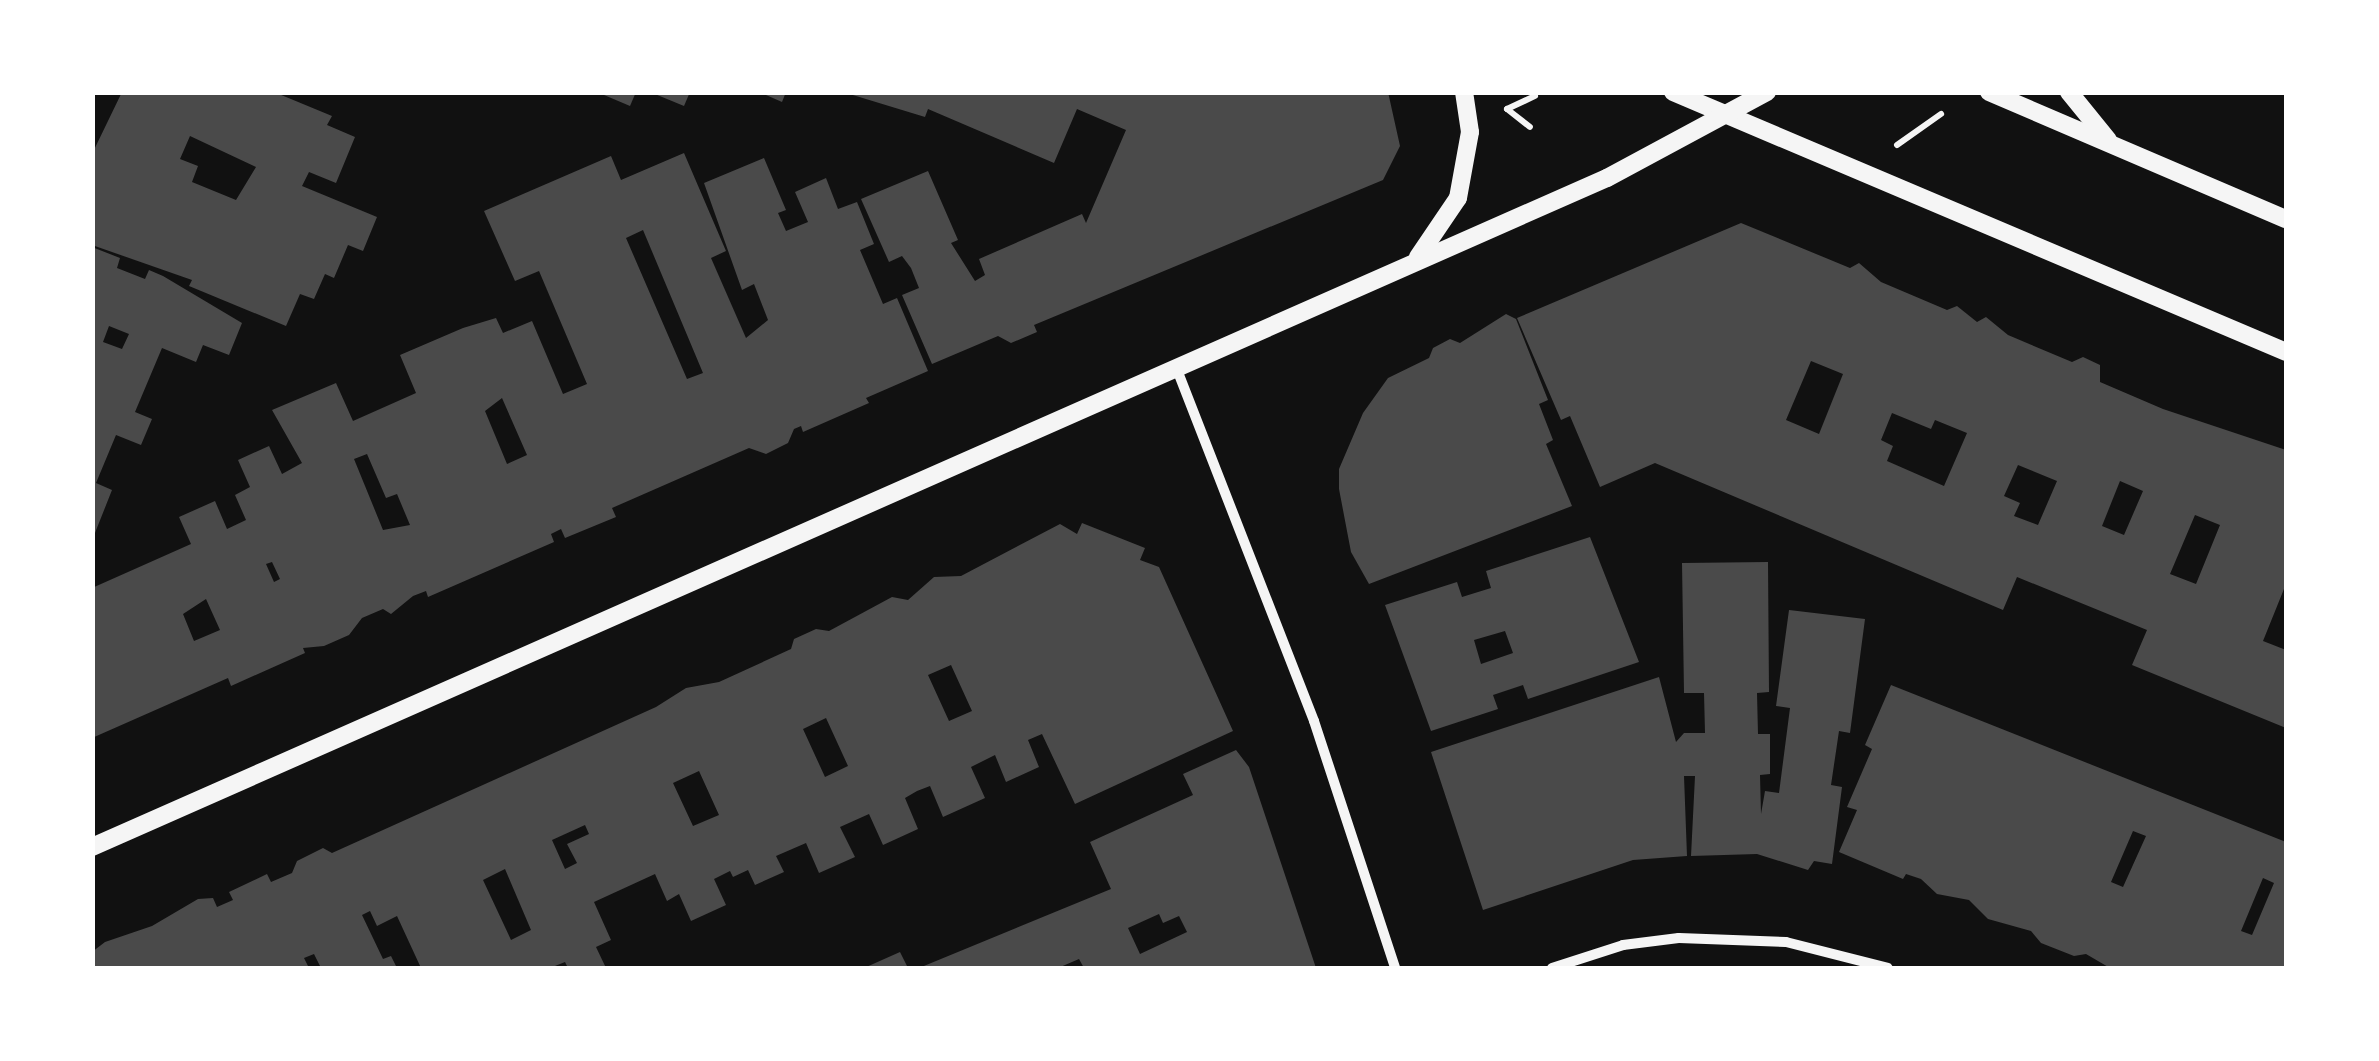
<!DOCTYPE html>
<html>
<head>
<meta charset="utf-8">
<style>
	body { margin:0 }
	#map { position:relative; width:2379px; height:1061px; overflow:hidden; background:#111; font-family:"DM Sans",sans-serif }
	div>[style] { position:absolute }
	[style*='--x'] { left:calc(var(--x)*1px); top:calc(var(--y)*1px); width:calc(var(--w)*1px); rotate:calc(var(--a)*1deg) }
	.building>* { inset:0; background:#4a4a4a }
	.path>* { height:6px; margin:-3px; padding:0 3px; transform-origin:3px; border-radius:3px; background:#f5f5f5 }
	.minor>* { height:10px; margin:-5px; padding:0 5px; transform-origin:5px; border-radius:5px; background:#f5f5f5 }
	.tertiary>* { height:18px; margin:-9px; padding:0 9px; transform-origin:9px; border-radius:9px; background:#f5f5f5 }
	span { translate:-50% -50%; white-space:nowrap; text-align:center; line-height:1.15; -webkit-text-stroke:8px #fff; paint-order:stroke }
	.frame { position:absolute; inset:0; border:95px solid #fff; pointer-events:none }
</style>
</head>
<body>
<div id="map">
	<div class="building">
		<i style="clip-path:polygon(evenodd,122px 92px,274px 92px,332px 116px,327px 125px,355px 137px,336px 183px,309px 172px,302px 186px,377px 217px,363px 251px,348px 245px,334px 278px,325px 274px,314px 299px,300px 294px,286px 326px,189px 286px,192px 280px,92px 245px,92px 154px,122px 92px,190px 136px,256px 167px,236px 200px,192px 182px,198px 166px,180px 159px,190px 136px)"></i>
		<i style="clip-path:polygon(597px 92px,636px 92px,630px 106px)"></i>
		<i style="clip-path:polygon(650px 92px,690px 92px,684px 106px)"></i>
		<i style="clip-path:polygon(759px 92px,786px 92px,782px 102px)"></i>
		<i style="clip-path:polygon(843px 92px,1388px 92px,1400px 146px,1383px 180px,1034px 325px,1037px 332px,1011px 343px,998px 336px,932px 364px,902px 295px,919px 288px,911px 268px,902px 256px,889px 262px,861px 199px,928px 171px,958px 240px,951px 243px,975px 281px,985px 275px,979px 259px,1082px 214px,1086px 223px,1126px 130px,1077px 109px,1054px 163px,928px 109px,925px 117px)"></i>
		<i style="clip-path:polygon(evenodd,684px 153px,726px 251px,711px 258px,746px 338px,768px 320px,754px 284px,742px 290px,704px 183px,764px 158px,786px 210px,778px 213px,786px 231px,808px 222px,795px 192px,826px 178px,838px 209px,857px 202px,874px 244px,860px 250px,883px 304px,897px 298px,928px 371px,866px 398px,869px 403px,803px 432px,801px 426px,794px 429px,788px 443px,766px 454px,749px 448px,612px 508px,616px 517px,565px 538px,561px 529px,551px 534px,554px 542px,428px 597px,426px 591px,413px 596px,391px 614px,383px 609px,362px 618px,349px 635px,324px 646px,303px 648px,305px 653px,231px 686px,228px 678px,92px 738px,92px 588px,191px 544px,179px 517px,215px 501px,227px 529px,246px 520px,235px 495px,250px 487px,238px 460px,269px 446px,282px 474px,302px 463px,272px 410px,336px 383px,353px 421px,416px 393px,400px 355px,463px 328px,496px 318px,503px 333px,532px 321px,563px 394px,587px 384px,539px 271px,515px 281px,484px 211px,611px 156px,621px 180px,684px 153px,643px 230px,703px 373px,687px 379px,626px 238px,643px 230px,684px 153px,502px 398px,527px 455px,507px 464px,485px 411px,502px 398px,684px 153px,367px 454px,386px 498px,397px 494px,410px 525px,383px 530px,354px 459px,367px 454px,684px 153px,272px 562px,280px 579px,274px 582px,266px 564px,272px 562px,684px 153px,206px 599px,220px 630px,194px 641px,183px 614px,206px 599px)"></i>
		<i style="clip-path:polygon(evenodd,1741px 223px,1850px 268px,1859px 263px,1881px 282px,1947px 310px,1957px 306px,1977px 322px,1986px 317px,2008px 335px,2072px 362px,2083px 357px,2100px 365px,2100px 382px,2163px 409px,2286px 450px,2286px 584px,2263px 641px,2286px 650px,2286px 728px,2132px 665px,2147px 630px,2017px 577px,2003px 610px,1655px 463px,1600px 487px,1570px 416px,1561px 420px,1517px 318px,1741px 223px,1811px 361px,1843px 374px,1819px 434px,1786px 420px,1811px 361px,1741px 223px,1892px 413px,1931px 429px,1935px 420px,1967px 433px,1944px 486px,1887px 461px,1893px 446px,1881px 440px,1892px 413px,1741px 223px,2018px 465px,2057px 481px,2038px 525px,2014px 516px,2020px 503px,2004px 496px,2018px 465px,1741px 223px,2120px 481px,2143px 491px,2124px 535px,2102px 526px,2120px 481px,1741px 223px,2195px 515px,2220px 525px,2196px 584px,2170px 574px,2195px 515px)"></i>
		<i style="clip-path:polygon(evenodd,92px 247px,120px 258px,117px 268px,145px 279px,149px 270px,163px 276px,242px 323px,229px 355px,203px 345px,196px 362px,162px 348px,135px 412px,152px 419px,141px 445px,116px 435px,96px 483px,112px 490px,93px 538px,92px 247px,109px 326px,129px 334px,122px 349px,103px 342px,109px 326px)"></i>
		<i style="clip-path:polygon(1506px 314px,1516px 319px,1548px 400px,1539px 404px,1553px 440px,1546px 444px,1572px 506px,1369px 584px,1351px 552px,1339px 489px,1339px 469px,1363px 413px,1388px 378px,1429px 358px,1433px 348px,1450px 339px,1460px 343px)"></i>
		<i style="clip-path:polygon(evenodd,1082px 523px,1145px 548px,1140px 560px,1159px 567px,1233px 731px,1075px 804px,1042px 734px,1028px 740px,1039px 767px,1006px 782px,995px 755px,971px 767px,985px 798px,943px 817px,930px 786px,917px 791px,905px 798px,918px 829px,883px 845px,869px 814px,840px 827px,855px 857px,819px 873px,806px 843px,776px 856px,784px 872px,755px 885px,748px 870px,733px 877px,730px 871px,714px 879px,726px 905px,691px 921px,679px 894px,667px 901px,655px 874px,594px 902px,611px 940px,596px 947px,606px 968px,568px 968px,565px 962px,550px 968px,421px 968px,397px 916px,377px 926px,370px 911px,362px 915px,383px 959px,391px 956px,397px 968px,321px 968px,314px 954px,304px 958px,309px 968px,92px 968px,92px 952px,105px 942px,152px 926px,198px 899px,213px 898px,217px 907px,233px 900px,229px 892px,267px 874px,271px 882px,292px 873px,297px 861px,323px 848px,332px 853px,656px 707px,686px 688px,719px 682px,791px 649px,794px 639px,816px 629px,829px 631px,892px 597px,908px 600px,934px 577px,961px 576px,1060px 524px,1077px 534px,1082px 523px,951px 665px,972px 711px,949px 721px,928px 675px,951px 665px,1082px 523px,826px 718px,848px 766px,825px 777px,803px 729px,826px 718px,1082px 523px,699px 771px,719px 815px,693px 826px,673px 783px,699px 771px,1082px 523px,585px 825px,589px 834px,567px 844px,577px 863px,565px 869px,552px 840px,585px 825px,1082px 523px,505px 869px,531px 930px,511px 940px,483px 880px,505px 869px)"></i>
		<i style="clip-path:polygon(evenodd,1590px 537px,1639px 662px,1528px 699px,1523px 685px,1493px 695px,1498px 709px,1431px 731px,1385px 605px,1457px 582px,1462px 597px,1491px 588px,1486px 571px,1590px 537px,1505px 631px,1513px 653px,1481px 664px,1474px 640px,1505px 631px)"></i>
		<i style="clip-path:polygon(1768px 562px,1769px 692px,1757px 693px,1758px 734px,1770px 734px,1770px 774px,1760px 775px,1761px 814px,1765px 791px,1779px 793px,1790px 708px,1776px 706px,1789px 610px,1865px 619px,1850px 733px,1839px 731px,1831px 785px,1842px 787px,1832px 864px,1814px 861px,1808px 870px,1757px 854px,1691px 856px,1695px 776px,1684px 776px,1687px 856px,1633px 860px,1483px 910px,1431px 752px,1659px 677px,1676px 742px,1684px 733px,1705px 733px,1704px 693px,1684px 693px,1682px 563px)"></i>
		<i style="clip-path:polygon(evenodd,1891px 685px,2286px 842px,2286px 968px,2110px 968px,2086px 954px,2074px 956px,2041px 943px,2031px 931px,1988px 919px,1969px 900px,1937px 894px,1921px 879px,1906px 874px,1903px 879px,1839px 852px,1857px 810px,1847px 807px,1872px 749px,1865px 745px,1891px 685px,2133px 831px,2146px 836px,2123px 887px,2111px 882px,2133px 831px,1891px 685px,2263px 878px,2274px 883px,2252px 935px,2241px 931px,2263px 878px)"></i>
		<i style="clip-path:polygon(evenodd,1236px 750px,1249px 767px,1316px 968px,1084px 968px,1079px 959px,1058px 968px,919px 968px,1111px 889px,1090px 842px,1193px 795px,1183px 774px,1236px 750px,1159px 914px,1163px 923px,1179px 916px,1187px 932px,1140px 954px,1128px 928px,1159px 914px)"></i>
		<i style="clip-path:polygon(900px 952px,908px 968px,864px 968px)"></i>
	</div>
	<div class="path">
		<i style="--x:1507;--y:109;--w:31;--a:-25"></i>
		<i style="--x:1507;--y:109;--w:29;--a:38"></i>
		<i style="--x:1897;--y:145;--w:54;--a:-35.2"></i>
	</div>
	<div class="minor">
		<i style="--x:1176;--y:367;--w:380;--a:68.7"></i>
		<i style="--x:1314;--y:721;--w:260;--a:71.8"></i>
		<i style="--x:1552;--y:968;--w:75;--a:-17.9"></i>
		<i style="--x:1623;--y:945;--w:56;--a:-7.1"></i>
		<i style="--x:1679;--y:938;--w:107;--a:2.1"></i>
		<i style="--x:1786;--y:942;--w:105;--a:14.3"></i>
	</div>
	<div class="tertiary">
		<i style="--x:1673;--y:92;--w:666;--a:22.98"></i>
		<i style="--x:1989;--y:92;--w:323;--a:23.2"></i>
		<i style="--x:2069;--y:92;--w:62;--a:50.9"></i>
		<i style="--x:1418;--y:257;--w:71;--a:-55.9"></i>
		<i style="--x:1458;--y:198;--w:67;--a:-79.7"></i>
		<i style="--x:1470;--y:132;--w:40;--a:-98.5"></i>
		<i style="--x:92;--y:847;--w:1656;--a:-23.83"></i>
		<i style="--x:1607;--y:178;--w:182;--a:-28.3"></i>
	</div>
	<div class="frame"></div>
</div>
</body>
</html>
